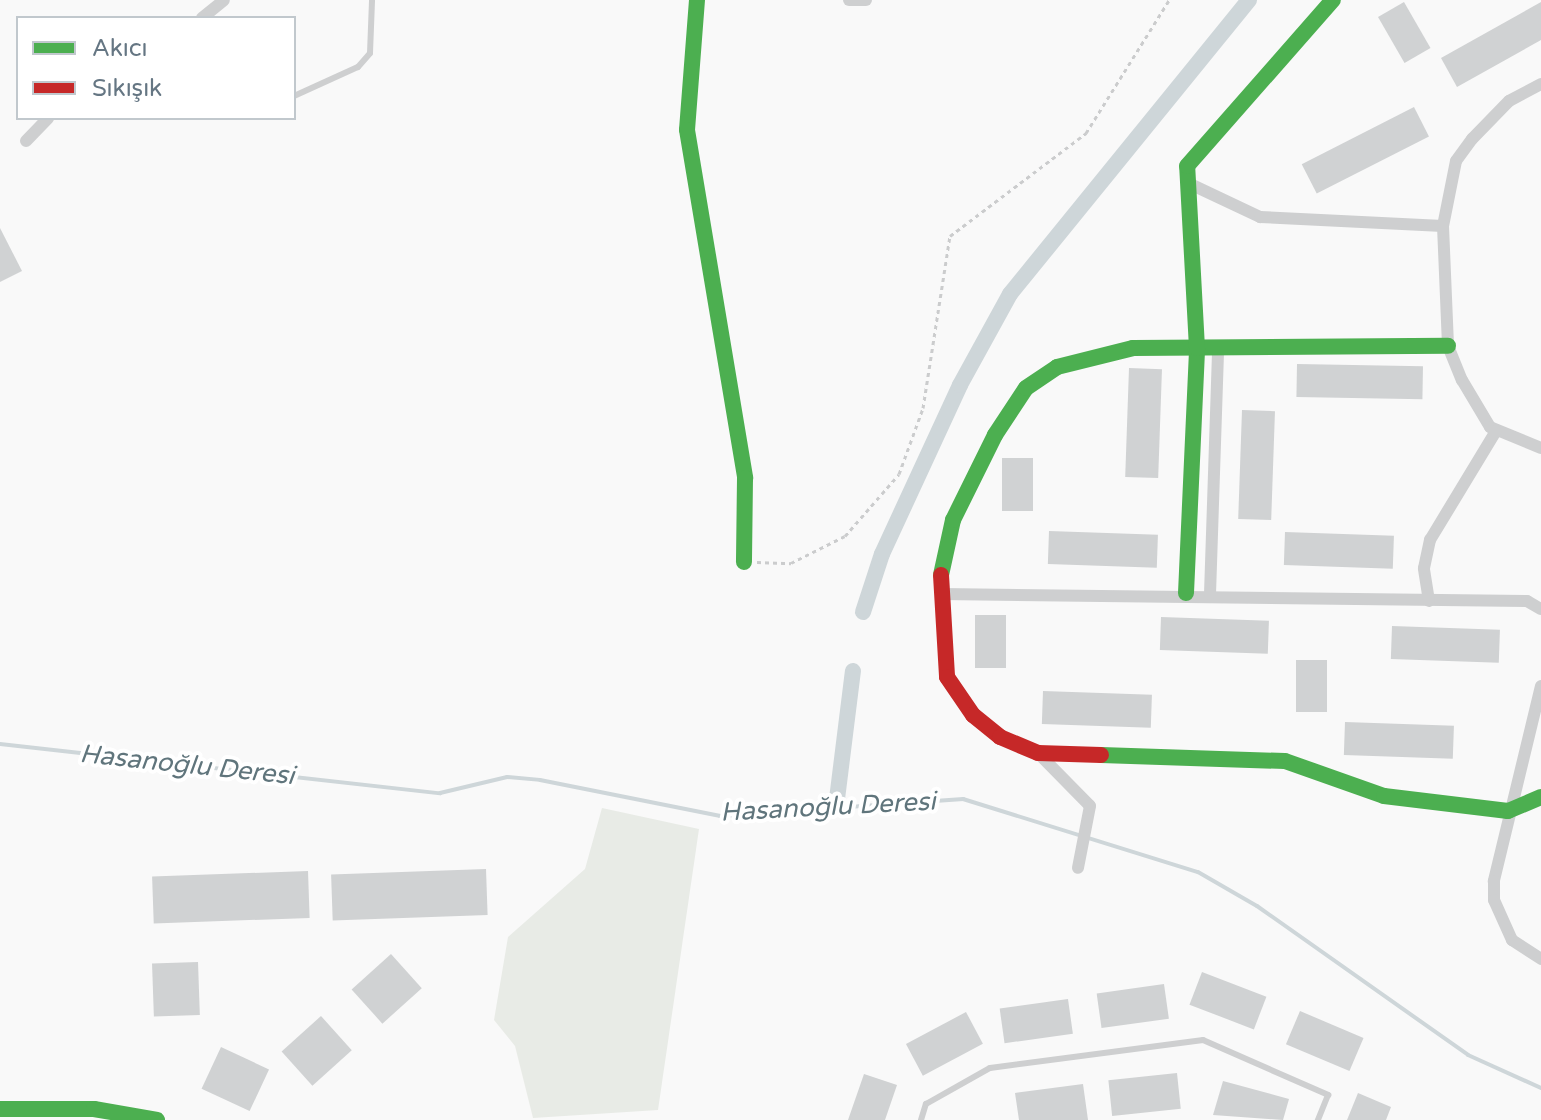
<!DOCTYPE html>
<html>
<head>
<meta charset="utf-8">
<style>
	body { margin:0 }
	#map { position:relative; width:1541px; height:1120px; overflow:hidden; background:#f9f9f9; font-family:"Varela Round",sans-serif }
	div>[style] { position:absolute }
	[style*='--x'] { left:calc(var(--x)*1px); top:calc(var(--y)*1px); width:calc(var(--w)*1px); rotate:calc(var(--a)*1deg) }
	.green>* { inset:0; background:#e8ebe6 }
	.stream>* { height:4px; margin:-2px; padding:0 2px; transform-origin:2px; border-radius:2px; background:#ced6d9 }
	.canal>* { height:16px; margin:-8px; padding:0 8px; transform-origin:8px; border-radius:8px; background:#ced6d9 }
	.building>* { inset:0; background:#d0d2d3; transform-origin:0 0 }
	.path>* { height:3px; margin-top:-1.5px; transform-origin:0; background:repeating-linear-gradient(90deg,#cbcccd 0 4px,transparent 0 8px) }
	.lane>* { height:6px; margin:-3px; padding:0 3px; transform-origin:3px; border-radius:3px; background:#cecfd0 }
	.street>* { height:12px; margin:-6px; padding:0 6px; transform-origin:6px; border-radius:6px; background:#cecfd0 }
	.fast>* { height:16px; margin:-8px; padding:0 8px; transform-origin:8px; border-radius:8px; background:#4caf50 }
	.jam>* { height:16px; margin:-8px; padding:0 8px; transform-origin:8px; border-radius:8px; background:#c62828 }
	span { translate:-50% -50%; white-space:nowrap; text-align:center; line-height:1.15; -webkit-text-stroke:8px #fff; paint-order:stroke }
	.water-label { font-size:26px; color:#60757c; font-style:italic }
	.legend { position:absolute; left:16px; top:16px; width:280px; height:104px; box-sizing:border-box; background:#fff; border:2px solid #c1c8cd; margin:0; padding:10px 14px; list-style:none; font-size:24px; color:#657683 }
	.legend li { display:flex; align-items:center; gap:16px; height:40px }
	.legend b { width:40px; border:2px solid #c1c8cd }
</style>
</head>
<body>
<div id="map">
	<div class="green">
		<i style="clip-path:polygon(602px 808px,699px 829px,658px 1110px,533px 1118px,515px 1046px,494px 1020px,508px 937px,585px 869px)"></i>
	</div>
	<div class="stream">
		<i style="--x:0;--y:744;--w:443;--a:6.4"></i>
		<i style="--x:440;--y:793;--w:69;--a:-13.4"></i>
		<i style="--x:507;--y:777;--w:33;--a:5"></i>
		<i style="--x:540;--y:780;--w:184;--a:11.3"></i>
		<i style="--x:720;--y:816;--w:244;--a:-4"></i>
		<i style="--x:963;--y:799;--w:246;--a:17.3"></i>
		<i style="--x:1198;--y:872;--w:68;--a:30"></i>
		<i style="--x:1257;--y:906;--w:258;--a:35.2"></i>
		<i style="--x:1468;--y:1055;--w:80;--a:24.3"></i>
	</div>
	<div class="canal">
		<i style="--x:863;--y:612;--w:61;--a:-71.9"></i>
		<i style="--x:882;--y:554;--w:186;--a:-65.2"></i>
		<i style="--x:960;--y:385;--w:104;--a:-61.2"></i>
		<i style="--x:1010;--y:294;--w:379;--a:-50.9"></i>
		<i style="--x:836;--y:807;--w:137;--a:-82.9"></i>
	</div>
	<div class="building">
		<i style="left:1404px;top:2px;width:53px;height:30px;rotate:60deg"></i>
		<i style="clip-path:polygon(1541px 2px,1541px 40px,1457px 87px,1441px 58px)"></i>
		<i style="left:1414px;top:107px;width:33px;height:126px;rotate:63deg"></i>
		<i style="clip-path:polygon(0 228px,22px 271px,0 282px)"></i>
		<i style="left:1297px;top:364px;width:126px;height:33px;rotate:1deg"></i>
		<i style="left:1129px;top:368px;width:33px;height:109px;rotate:2deg"></i>
		<i style="left:1242px;top:410px;width:33px;height:109px;rotate:2deg"></i>
		<i style="left:1002px;top:458px;width:31px;height:53px"></i>
		<i style="left:1049px;top:531px;width:109px;height:33px;rotate:2deg"></i>
		<i style="left:1285px;top:532px;width:109px;height:33px;rotate:2deg"></i>
		<i style="left:975px;top:615px;width:31px;height:53px"></i>
		<i style="left:1161px;top:617px;width:108px;height:33px;rotate:2deg"></i>
		<i style="left:1392px;top:626px;width:108px;height:33px;rotate:2deg"></i>
		<i style="left:1296px;top:660px;width:31px;height:52px"></i>
		<i style="left:1043px;top:691px;width:109px;height:33px;rotate:2deg"></i>
		<i style="left:1345px;top:722px;width:109px;height:33px;rotate:2deg"></i>
		<i style="left:486px;top:869px;width:46px;height:155px;rotate:88deg"></i>
		<i style="left:308px;top:871px;width:47px;height:156px;rotate:88deg"></i>
		<i style="left:391px;top:954px;width:46px;height:53px;rotate:48deg"></i>
		<i style="left:198px;top:962px;width:53px;height:46px;rotate:88deg"></i>
		<i style="left:1202px;top:972px;width:69px;height:35px;rotate:21deg"></i>
		<i style="left:1164px;top:984px;width:35px;height:68px;rotate:82deg"></i>
		<i style="left:1068px;top:999px;width:35px;height:69px;rotate:82deg"></i>
		<i style="left:1300px;top:1011px;width:69px;height:36px;rotate:23deg"></i>
		<i style="left:966px;top:1012px;width:36px;height:68px;rotate:62deg"></i>
		<i style="left:321px;top:1016px;width:46px;height:53px;rotate:48deg"></i>
		<i style="left:221px;top:1047px;width:53px;height:46px;rotate:25deg"></i>
		<i style="left:1177px;top:1073px;width:36px;height:69px;rotate:84deg"></i>
		<i style="clip-path:polygon(864px 1074px,897px 1085px,885px 1120px,848px 1120px)"></i>
		<i style="clip-path:polygon(1223px 1081px,1289px 1099px,1283px 1120px,1213px 1115px)"></i>
		<i style="clip-path:polygon(1083px 1084px,1088px 1120px,1019px 1120px,1015px 1093px)"></i>
		<i style="clip-path:polygon(1358px 1093px,1391px 1107px,1386px 1120px,1347px 1120px)"></i>
	</div>
	<div class="path">
		<i style="--x:757;--y:562;--w:34;--a:2"></i>
		<i style="--x:791;--y:563;--w:60;--a:-26.6"></i>
		<i style="--x:845;--y:536;--w:82;--a:-48.9"></i>
		<i style="--x:899;--y:474;--w:70;--a:-70"></i>
		<i style="--x:923;--y:408;--w:174;--a:-81.1"></i>
		<i style="--x:950;--y:236;--w:171;--a:-37.1"></i>
		<i style="--x:1086;--y:133;--w:157;--a:-58"></i>
	</div>
	<div class="lane">
		<i style="--x:294;--y:96;--w:70;--a:-24.4"></i>
		<i style="--x:358;--y:67;--w:18;--a:-49"></i>
		<i style="--x:370;--y:53;--w:53;--a:-87.8"></i>
		<i style="--x:921;--y:1120;--w:17;--a:-73"></i>
		<i style="--x:926;--y:1104;--w:73;--a:-29.4"></i>
		<i style="--x:990;--y:1068;--w:215;--a:-7.5"></i>
		<i style="--x:1203;--y:1040;--w:137;--a:23.7"></i>
		<i style="--x:1328;--y:1095;--w:27;--a:112"></i>
	</div>
	<div class="street">
		<i style="--x:849;--y:0;--w:17;--a:0"></i>
		<i style="--x:202;--y:18;--w:28;--a:-39"></i>
		<i style="--x:1541;--y:84;--w:36;--a:152"></i>
		<i style="--x:1509;--y:101;--w:53;--a:134.2"></i>
		<i style="--x:1472;--y:139;--w:27;--a:126"></i>
		<i style="--x:1456;--y:161;--w:66;--a:101.3"></i>
		<i style="--x:1443;--y:226;--w:120;--a:87.6"></i>
		<i style="--x:1448;--y:346;--w:37;--a:68"></i>
		<i style="--x:1462;--y:380;--w:55;--a:59.2"></i>
		<i style="--x:1490;--y:427;--w:55;--a:22.4"></i>
		<i style="--x:26;--y:141;--w:32;--a:-46"></i>
		<i style="--x:1188;--y:183;--w:80;--a:25.3"></i>
		<i style="--x:1260;--y:217;--w:183;--a:2.8"></i>
		<i style="--x:941;--y:594;--w:586;--a:0.68"></i>
		<i style="--x:1527;--y:601;--w:16;--a:30"></i>
		<i style="--x:1210;--y:594;--w:246;--a:-88.1"></i>
		<i style="--x:1429;--y:601;--w:33;--a:-99"></i>
		<i style="--x:1424;--y:568;--w:29;--a:-78"></i>
		<i style="--x:1430;--y:540;--w:127;--a:-58.8"></i>
		<i style="--x:1541;--y:686;--w:201;--a:103.6"></i>
		<i style="--x:1494;--y:881;--w:19;--a:90"></i>
		<i style="--x:1494;--y:900;--w:44;--a:65.8"></i>
		<i style="--x:1512;--y:940;--w:35;--a:33"></i>
		<i style="--x:1038;--y:753;--w:74;--a:45.5"></i>
		<i style="--x:1090;--y:806;--w:63;--a:101"></i>
	</div>
	<div class="fast">
		<i style="--x:697;--y:0;--w:130;--a:94.4"></i>
		<i style="--x:687;--y:130;--w:353;--a:80.5"></i>
		<i style="--x:745;--y:478;--w:84;--a:90.7"></i>
		<i style="--x:941;--y:575;--w:56;--a:-77.7"></i>
		<i style="--x:953;--y:520;--w:95;--a:-63.7"></i>
		<i style="--x:995;--y:435;--w:56;--a:-56.6"></i>
		<i style="--x:1026;--y:388;--w:37;--a:-34"></i>
		<i style="--x:1057;--y:367;--w:78;--a:-14"></i>
		<i style="--x:1133;--y:348;--w:315;--a:-0.4"></i>
		<i style="--x:1186;--y:593;--w:245;--a:-87.4"></i>
		<i style="--x:1197;--y:348;--w:182;--a:-93.1"></i>
		<i style="--x:1187;--y:166;--w:221;--a:-48.7"></i>
		<i style="--x:1101;--y:755;--w:184;--a:1.9"></i>
		<i style="--x:1285;--y:761;--w:105;--a:19.5"></i>
		<i style="--x:1384;--y:796;--w:125;--a:6.9"></i>
		<i style="--x:1508;--y:811;--w:36;--a:-23"></i>
		<i style="--x:0;--y:1109;--w:94;--a:0"></i>
		<i style="--x:94;--y:1109;--w:64;--a:9.9"></i>
	</div>
	<div class="jam">
		<i style="--x:941;--y:575;--w:102;--a:86.6"></i>
		<i style="--x:947;--y:677;--w:46;--a:55.6"></i>
		<i style="--x:973;--y:715;--w:35;--a:39"></i>
		<i style="--x:1000;--y:737;--w:41;--a:22.8"></i>
		<i style="--x:1038;--y:753;--w:63;--a:1.8"></i>
	</div>
	<div class="water-label">
		<span style="left:187px;top:765px;rotate:6deg">Hasanoğlu Deresi</span>
		<span style="left:828px;top:807px;rotate:-3deg">Hasanoğlu Deresi</span>
	</div>
	<ul class="legend">
	<li><b style="height:10px;background:#4caf50"></b>Akıcı</li>
	<li><b style="height:10px;background:#c62828"></b>Sıkışık</li>
	</ul>
</div>
</body>
</html>
